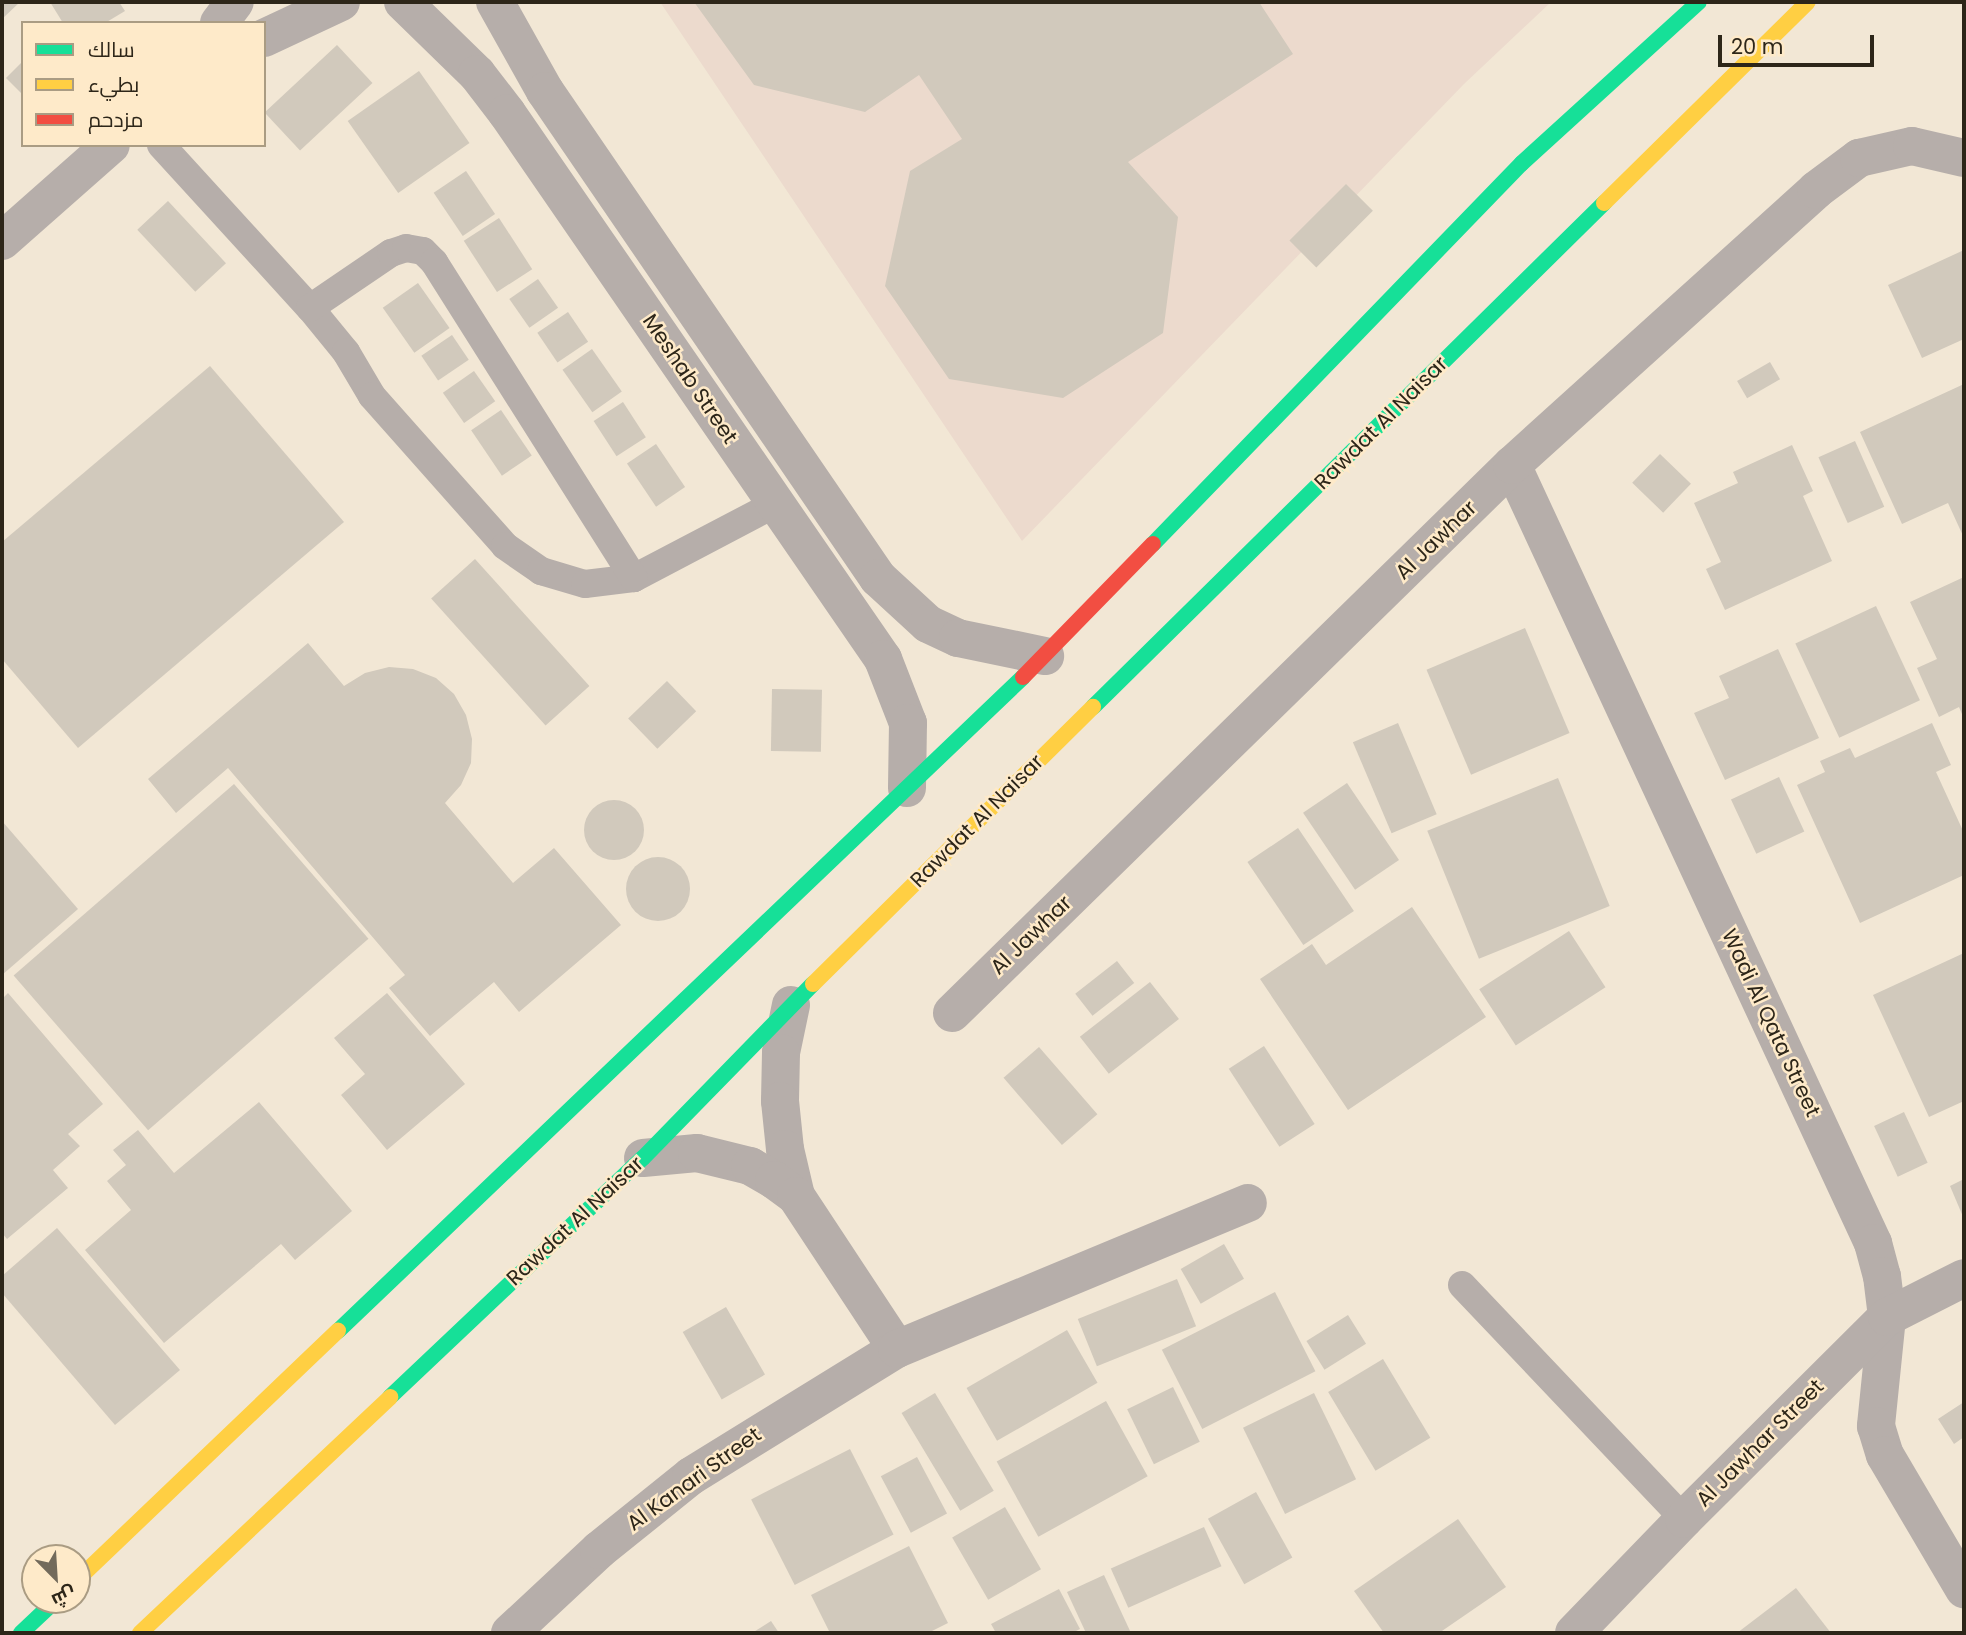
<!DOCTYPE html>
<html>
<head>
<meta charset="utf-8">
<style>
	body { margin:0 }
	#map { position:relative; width:1966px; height:1635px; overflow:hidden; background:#f2e7d5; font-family:Poppins,Cairo,sans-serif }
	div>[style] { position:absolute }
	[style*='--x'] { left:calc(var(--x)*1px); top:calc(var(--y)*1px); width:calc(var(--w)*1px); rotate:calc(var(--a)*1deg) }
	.education>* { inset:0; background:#ecdacd }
	.building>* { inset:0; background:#d1c9bc; transform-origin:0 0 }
	.round { border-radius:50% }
	.lane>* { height:28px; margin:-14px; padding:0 14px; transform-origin:14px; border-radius:14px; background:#b6aeaa }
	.street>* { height:38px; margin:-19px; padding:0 19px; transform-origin:19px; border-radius:19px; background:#b6aeaa }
	.fast>* { height:16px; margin:-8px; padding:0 8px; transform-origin:8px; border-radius:8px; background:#16e098 }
	.slow>* { height:16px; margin:-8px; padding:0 8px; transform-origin:8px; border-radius:8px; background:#ffcf43 }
	.jam>* { height:16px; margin:-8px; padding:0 8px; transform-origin:8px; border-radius:8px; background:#f24e42 }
	span { translate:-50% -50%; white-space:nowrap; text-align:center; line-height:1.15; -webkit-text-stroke:5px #feeac9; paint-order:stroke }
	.street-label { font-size:21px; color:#2d2619 }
	.frame { position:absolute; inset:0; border:4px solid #2d2619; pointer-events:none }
	.legend { position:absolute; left:21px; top:21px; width:245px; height:126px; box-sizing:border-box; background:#feeac9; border:2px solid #aa9c83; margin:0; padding:9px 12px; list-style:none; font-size:21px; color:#2d2619 }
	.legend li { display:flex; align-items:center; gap:14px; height:35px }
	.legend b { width:35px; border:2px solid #aa9c83 }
	.north { position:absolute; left:21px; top:1544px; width:70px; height:70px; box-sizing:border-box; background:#feeac9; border:2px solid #aa9c83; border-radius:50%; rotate:156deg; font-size:19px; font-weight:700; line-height:28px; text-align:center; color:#2d2619 }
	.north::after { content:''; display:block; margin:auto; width:24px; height:32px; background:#726a5b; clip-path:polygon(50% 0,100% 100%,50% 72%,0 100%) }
	.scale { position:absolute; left:1718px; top:35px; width:156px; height:32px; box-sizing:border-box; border:4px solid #2d2619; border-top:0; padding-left:9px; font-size:21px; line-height:24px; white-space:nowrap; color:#2d2619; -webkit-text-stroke:5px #feeac9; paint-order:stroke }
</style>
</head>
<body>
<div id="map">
	<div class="education">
		<i style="clip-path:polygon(660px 2px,1551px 2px,1464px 84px,1022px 541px)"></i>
	</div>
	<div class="building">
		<i style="clip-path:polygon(2px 2px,20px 2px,2px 19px)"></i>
		<i style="clip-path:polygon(50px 2px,119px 2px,125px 11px,105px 23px,63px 23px)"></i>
		<i style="clip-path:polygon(694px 2px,1259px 2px,1293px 54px,1128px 162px,1178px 217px,1163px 333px,1063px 398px,949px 379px,885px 286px,910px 171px,962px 139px,919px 75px,865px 112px,754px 85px)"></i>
		<i style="left:337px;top:45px;width:52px;height:99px;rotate:47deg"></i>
		<i style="clip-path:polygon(23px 61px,23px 95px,6px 78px)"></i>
		<i style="left:419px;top:71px;width:88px;height:87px;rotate:55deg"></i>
		<i style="left:466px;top:171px;width:52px;height:39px;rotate:56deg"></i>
		<i style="left:1346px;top:184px;width:38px;height:80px;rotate:45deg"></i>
		<i style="left:168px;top:201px;width:85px;height:42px;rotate:47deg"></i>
		<i style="left:499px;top:218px;width:61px;height:42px;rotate:57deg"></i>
		<i style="clip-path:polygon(1964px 250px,1964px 339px,1922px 358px,1888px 285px)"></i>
		<i style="left:538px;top:279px;width:35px;height:35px;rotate:55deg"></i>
		<i style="left:418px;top:283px;width:55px;height:43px;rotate:55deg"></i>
		<i style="left:568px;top:312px;width:36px;height:37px;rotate:56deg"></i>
		<i style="left:452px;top:335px;width:30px;height:37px;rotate:56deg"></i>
		<i style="left:592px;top:349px;width:52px;height:36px;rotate:55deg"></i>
		<i style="left:1770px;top:362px;width:20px;height:38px;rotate:60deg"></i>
		<i style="clip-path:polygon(210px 366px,344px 522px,78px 748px,2px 659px,2px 542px)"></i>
		<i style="left:474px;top:371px;width:37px;height:38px;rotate:55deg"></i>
		<i style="clip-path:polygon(1964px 384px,1964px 538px,1948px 503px,1902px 524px,1860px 432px)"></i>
		<i style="left:623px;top:402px;width:42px;height:35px;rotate:57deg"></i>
		<i style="left:501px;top:410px;width:55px;height:36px;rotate:56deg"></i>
		<i style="left:1855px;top:441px;width:72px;height:40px;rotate:66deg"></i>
		<i style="left:656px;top:444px;width:52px;height:35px;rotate:56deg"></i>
		<i style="clip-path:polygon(1792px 445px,1813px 491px,1803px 496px,1832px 561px,1725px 610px,1706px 569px,1721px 562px,1694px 503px,1738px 483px,1733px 472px)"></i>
		<i style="left:1660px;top:454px;width:43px;height:40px;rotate:44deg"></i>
		<i style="left:475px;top:559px;width:171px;height:59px;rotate:48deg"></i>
		<i style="clip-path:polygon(1964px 577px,1964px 719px,1959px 707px,1939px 717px,1917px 668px,1937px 659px,1910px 602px)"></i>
		<i style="left:1876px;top:606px;width:104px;height:89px;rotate:65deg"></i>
		<i style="left:1525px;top:628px;width:114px;height:107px;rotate:67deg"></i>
		<i style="clip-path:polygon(308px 643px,344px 686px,365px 673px,389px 667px,413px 669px,436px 678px,454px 694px,466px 715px,472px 739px,471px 763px,461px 785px,445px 803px,513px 883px,554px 848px,621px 925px,519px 1012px,494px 982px,430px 1036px,389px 988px,405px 975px,228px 768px,176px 813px,148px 779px)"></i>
		<i style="clip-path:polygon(1778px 649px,1819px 738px,1725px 780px,1694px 713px,1729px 698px,1719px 676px)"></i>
		<i style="left:667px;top:681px;width:42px;height:54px;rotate:46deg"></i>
		<i style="left:772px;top:689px;width:50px;height:62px;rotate:1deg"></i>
		<i style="left:1398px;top:723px;width:99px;height:49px;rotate:67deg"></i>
		<i style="clip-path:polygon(1932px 723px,1951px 765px,1936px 772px,1964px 833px,1964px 875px,1860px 923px,1797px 785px,1825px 772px,1820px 761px,1850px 748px,1855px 758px)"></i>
		<i style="left:1779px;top:777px;width:60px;height:53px;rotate:65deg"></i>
		<i style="left:1558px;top:778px;width:138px;height:141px;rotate:68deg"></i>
		<i style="left:1347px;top:783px;width:93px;height:53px;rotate:56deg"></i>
		<i style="left:234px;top:784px;width:205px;height:292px;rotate:49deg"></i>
		<i class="round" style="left:584px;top:800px;width:60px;height:60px"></i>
		<i style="clip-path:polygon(2px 821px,78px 909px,2px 975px)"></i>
		<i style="left:1298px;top:828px;width:100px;height:61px;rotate:56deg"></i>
		<i class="round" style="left:626px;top:857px;width:64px;height:64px"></i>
		<i style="clip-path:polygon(1412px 907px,1486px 1017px,1348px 1110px,1260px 979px,1312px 944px,1326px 965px)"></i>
		<i style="left:1569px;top:931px;width:67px;height:107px;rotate:57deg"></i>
		<i style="clip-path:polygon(1964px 953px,1964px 1101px,1929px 1117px,1873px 995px)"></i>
		<i style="left:1117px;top:961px;width:28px;height:53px;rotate:52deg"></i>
		<i style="left:1150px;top:982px;width:47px;height:89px;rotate:52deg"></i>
		<i style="clip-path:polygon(8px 993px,103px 1104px,68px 1134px,80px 1146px,53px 1170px,68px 1188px,7px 1239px,2px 1233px,2px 999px)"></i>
		<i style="clip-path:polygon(387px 993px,465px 1084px,387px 1150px,341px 1095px,365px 1074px,334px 1038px)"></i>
		<i style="left:1264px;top:1046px;width:93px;height:42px;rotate:57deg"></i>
		<i style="left:1039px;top:1047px;width:89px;height:47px;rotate:49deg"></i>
		<i style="clip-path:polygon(259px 1102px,352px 1211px,295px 1260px,281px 1244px,164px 1343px,85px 1250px,131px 1210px,107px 1181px,126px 1165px,113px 1150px,138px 1130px,174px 1173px)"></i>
		<i style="left:1904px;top:1112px;width:56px;height:33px;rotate:65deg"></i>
		<i style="clip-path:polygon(1964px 1179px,1964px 1219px,1950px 1186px)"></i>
		<i style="clip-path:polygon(57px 1228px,180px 1370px,115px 1425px,2px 1293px,2px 1276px)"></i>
		<i style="left:1224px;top:1244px;width:40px;height:50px;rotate:60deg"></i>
		<i style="left:1177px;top:1279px;width:51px;height:107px;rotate:68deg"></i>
		<i style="left:1275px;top:1292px;width:89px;height:127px;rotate:63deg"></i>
		<i style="left:726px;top:1307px;width:78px;height:50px;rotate:60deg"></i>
		<i style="left:1348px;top:1315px;width:34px;height:49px;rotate:58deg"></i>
		<i style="left:1067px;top:1330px;width:61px;height:116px;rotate:60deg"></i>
		<i style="left:1383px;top:1359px;width:92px;height:64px;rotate:59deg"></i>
		<i style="left:1173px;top:1387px;width:61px;height:51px;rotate:64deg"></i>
		<i style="left:935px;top:1393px;width:114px;height:39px;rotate:59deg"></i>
		<i style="left:1314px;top:1393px;width:96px;height:79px;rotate:64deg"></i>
		<i style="left:1106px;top:1401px;width:86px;height:125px;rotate:61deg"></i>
		<i style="clip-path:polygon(1964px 1402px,1964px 1437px,1954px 1444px,1938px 1419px)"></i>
		<i style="left:850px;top:1449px;width:96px;height:111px;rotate:63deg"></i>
		<i style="left:917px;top:1457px;width:64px;height:41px;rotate:62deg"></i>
		<i style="left:1256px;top:1492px;width:75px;height:55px;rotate:61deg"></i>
		<i style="left:1005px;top:1507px;width:72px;height:61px;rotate:60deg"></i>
		<i style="clip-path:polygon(1458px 1519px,1506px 1587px,1439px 1633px,1384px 1633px,1354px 1591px)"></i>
		<i style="left:1204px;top:1527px;width:43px;height:102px;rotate:66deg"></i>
		<i style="clip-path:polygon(909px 1546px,948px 1623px,928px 1633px,830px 1633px,811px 1595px)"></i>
		<i style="clip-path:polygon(1104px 1575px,1131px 1633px,1086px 1633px,1067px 1592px)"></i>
		<i style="clip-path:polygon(1796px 1588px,1831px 1633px,1737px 1633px)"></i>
		<i style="clip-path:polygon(1059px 1589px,1080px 1629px,1072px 1633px,996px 1633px,991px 1624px)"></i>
		<i style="clip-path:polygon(771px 1621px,779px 1633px,752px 1633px)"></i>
	</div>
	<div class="lane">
		<i style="--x:161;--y:145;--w:221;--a:47.6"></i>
		<i style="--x:310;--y:308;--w:57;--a:50.7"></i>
		<i style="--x:346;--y:352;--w:51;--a:59.4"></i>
		<i style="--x:372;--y:396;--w:200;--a:48.4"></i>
		<i style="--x:505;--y:546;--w:44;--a:34.8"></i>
		<i style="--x:541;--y:571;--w:46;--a:16.5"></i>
		<i style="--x:585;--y:584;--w:49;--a:-7"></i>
		<i style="--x:634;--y:578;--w:159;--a:-27.7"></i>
		<i style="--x:310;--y:308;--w:98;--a:-34.2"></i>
		<i style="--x:391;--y:253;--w:16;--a:-18"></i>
		<i style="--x:406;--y:248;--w:17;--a:10"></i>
		<i style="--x:423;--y:251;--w:16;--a:45"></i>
		<i style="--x:434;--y:262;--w:374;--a:57.7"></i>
		<i style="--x:1462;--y:1285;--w:323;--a:46.5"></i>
	</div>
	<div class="street">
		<i style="--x:403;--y:2;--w:103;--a:44.2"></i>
		<i style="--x:477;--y:74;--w:49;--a:52.4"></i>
		<i style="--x:507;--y:113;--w:663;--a:55.45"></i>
		<i style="--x:883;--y:659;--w:69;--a:68.7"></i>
		<i style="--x:908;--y:723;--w:65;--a:90.9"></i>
		<i style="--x:495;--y:2;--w:102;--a:60.7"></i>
		<i style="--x:545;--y:91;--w:590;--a:55.64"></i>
		<i style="--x:878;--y:578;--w:68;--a:42.6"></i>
		<i style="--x:928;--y:624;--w:33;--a:25"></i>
		<i style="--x:958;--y:638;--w:89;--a:11.7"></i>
		<i style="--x:219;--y:23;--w:26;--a:-53"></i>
		<i style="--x:264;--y:38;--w:85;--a:-25.1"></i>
		<i style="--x:2;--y:241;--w:145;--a:-41.4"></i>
		<i style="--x:1512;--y:465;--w:858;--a:65.11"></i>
		<i style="--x:1873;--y:1243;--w:34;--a:75"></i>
		<i style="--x:1882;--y:1276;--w:41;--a:83"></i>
		<i style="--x:1887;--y:1317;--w:110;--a:95.8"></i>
		<i style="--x:1876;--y:1426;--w:30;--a:73"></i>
		<i style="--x:1885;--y:1455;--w:156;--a:59.5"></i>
		<i style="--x:791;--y:1005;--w:49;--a:101.8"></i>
		<i style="--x:781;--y:1053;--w:48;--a:91.2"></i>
		<i style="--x:780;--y:1101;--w:48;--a:84.1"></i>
		<i style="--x:785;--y:1149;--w:48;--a:76.8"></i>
		<i style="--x:952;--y:1013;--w:784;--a:-44.38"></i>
		<i style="--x:1512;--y:465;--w:410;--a:-42.1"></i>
		<i style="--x:1816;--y:190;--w:54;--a:-36.7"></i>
		<i style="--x:1859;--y:158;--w:54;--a:-12.8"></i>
		<i style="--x:1912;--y:146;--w:53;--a:13"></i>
		<i style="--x:643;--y:1158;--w:54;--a:-5.3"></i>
		<i style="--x:697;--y:1153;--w:55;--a:13.8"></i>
		<i style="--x:750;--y:1166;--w:28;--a:30"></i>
		<i style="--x:774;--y:1180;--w:27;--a:36"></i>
		<i style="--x:796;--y:1196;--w:183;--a:56.6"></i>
		<i style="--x:510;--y:1633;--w:122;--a:-43"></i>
		<i style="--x:599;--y:1550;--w:118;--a:-38.8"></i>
		<i style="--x:691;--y:1476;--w:242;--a:-31.7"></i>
		<i style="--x:897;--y:1349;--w:380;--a:-22.6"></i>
		<i style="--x:1574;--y:1633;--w:158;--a:-46"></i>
		<i style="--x:1684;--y:1519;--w:286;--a:-44.9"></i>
		<i style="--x:1887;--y:1317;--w:86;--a:-26.9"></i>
	</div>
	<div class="fast">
		<i style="--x:1153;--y:544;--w:530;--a:-45.92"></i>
		<i style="--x:1522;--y:163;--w:239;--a:-42.3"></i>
		<i style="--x:1093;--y:707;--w:718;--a:-44.6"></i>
		<i style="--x:338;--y:1331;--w:947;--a:-43.67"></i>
		<i style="--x:390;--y:1397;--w:348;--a:-43.4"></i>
		<i style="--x:643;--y:1158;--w:243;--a:-45.7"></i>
		<i style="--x:21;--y:1633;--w:48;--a:-43.3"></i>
	</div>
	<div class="slow">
		<i style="--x:1604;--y:203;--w:286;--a:-44.6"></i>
		<i style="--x:813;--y:984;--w:394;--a:-44.7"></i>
		<i style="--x:77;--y:1580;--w:361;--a:-43.7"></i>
		<i style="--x:140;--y:1633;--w:344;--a:-43.3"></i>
	</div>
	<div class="jam">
		<i style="--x:1023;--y:677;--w:186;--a:-45.7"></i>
	</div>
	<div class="street-label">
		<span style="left:690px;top:379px;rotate:56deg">Meshab Street</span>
		<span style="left:1381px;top:423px;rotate:-45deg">Rawdat Al Naisar</span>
		<span style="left:1436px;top:540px;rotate:-44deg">Al Jawhar</span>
		<span style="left:977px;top:821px;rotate:-45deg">Rawdat Al Naisar</span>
		<span style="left:1031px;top:935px;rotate:-44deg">Al Jawhar</span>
		<span style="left:1771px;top:1023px;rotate:65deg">Wadi Al Qata Street</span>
		<span style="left:575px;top:1221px;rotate:-43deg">Rawdat Al Naisar</span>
		<span style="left:1760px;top:1443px;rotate:-45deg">Al Jawhar Street</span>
		<span style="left:694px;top:1479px;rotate:-36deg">Al Kanari Street</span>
	</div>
	<div class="frame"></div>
	<ul class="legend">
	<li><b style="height:9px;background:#16e098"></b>سالك</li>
	<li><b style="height:9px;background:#ffcf43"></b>بطيء</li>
	<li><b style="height:9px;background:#f24e42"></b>مزدحم</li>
	</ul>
	<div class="north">ش</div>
	<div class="scale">20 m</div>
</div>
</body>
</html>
